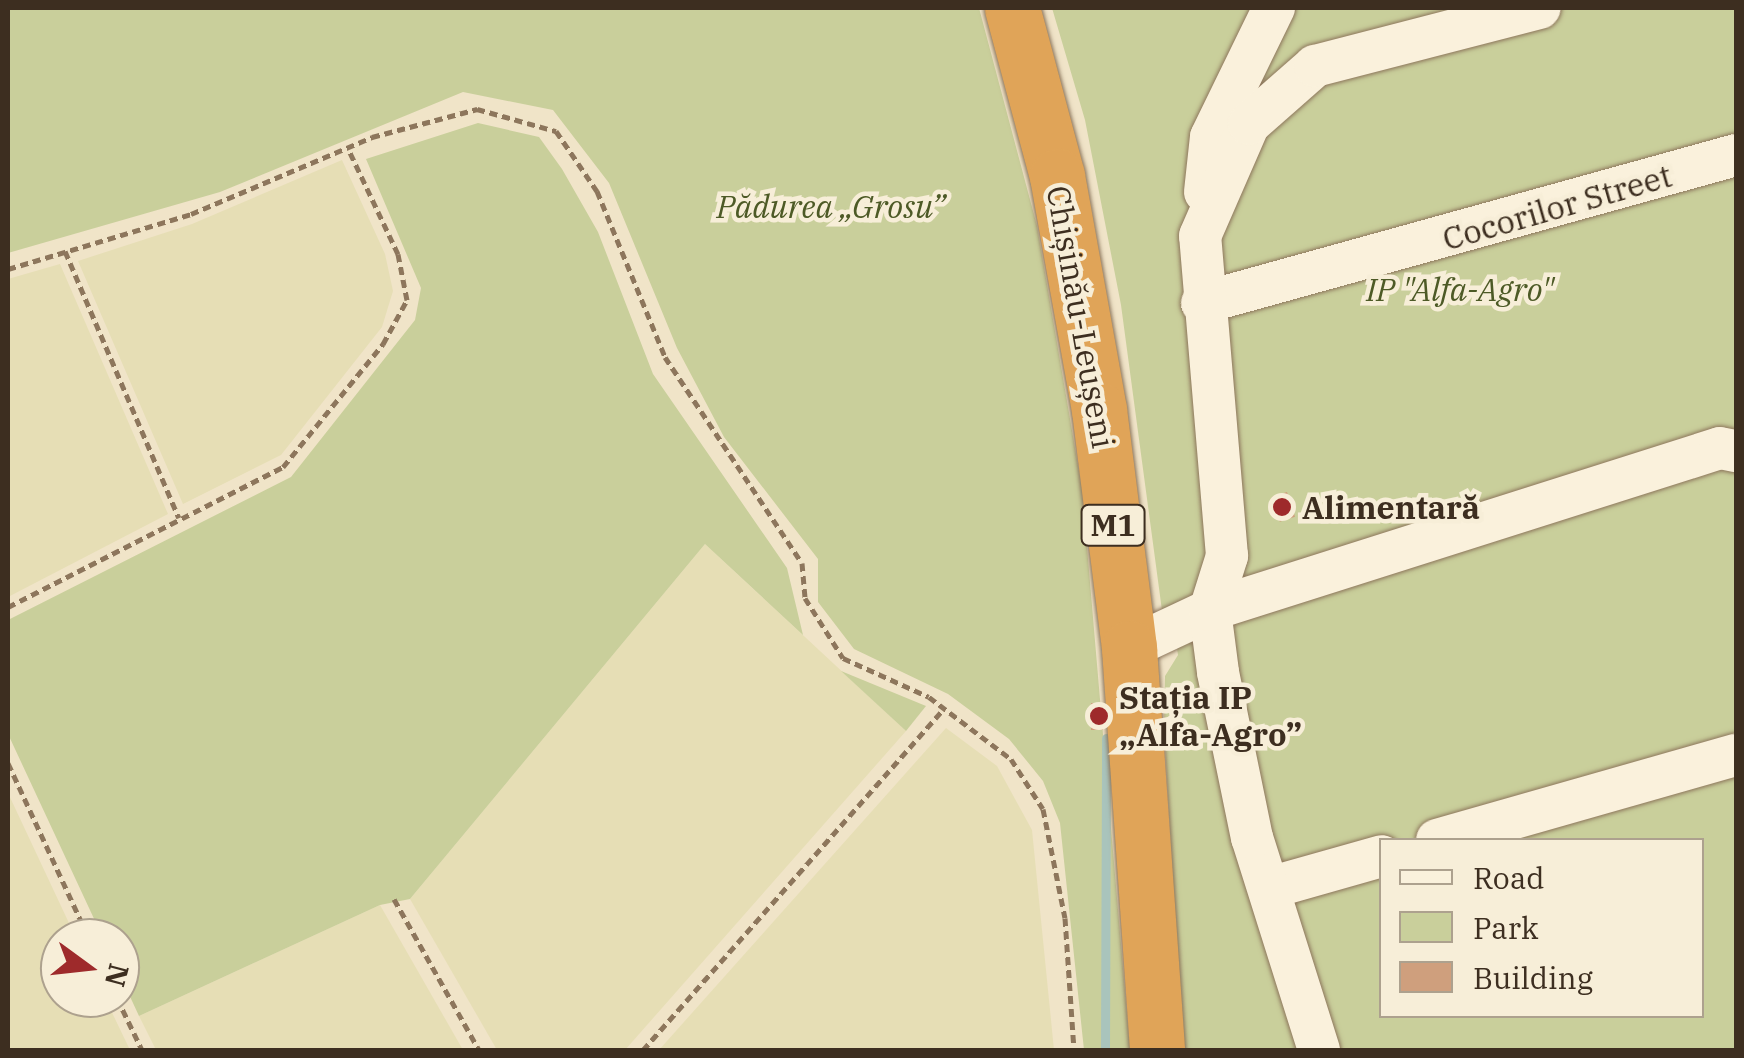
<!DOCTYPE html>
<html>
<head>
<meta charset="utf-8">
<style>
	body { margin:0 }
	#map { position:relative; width:1744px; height:1058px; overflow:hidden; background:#f0e4c8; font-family:"IBM Plex Serif",serif }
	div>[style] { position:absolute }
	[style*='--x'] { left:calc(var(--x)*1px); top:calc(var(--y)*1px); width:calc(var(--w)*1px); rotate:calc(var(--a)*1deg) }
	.farmland>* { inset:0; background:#e6deb5 }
	.green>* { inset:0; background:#c9cf9b }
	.stream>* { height:9px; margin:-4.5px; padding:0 4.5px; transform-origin:4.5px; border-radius:4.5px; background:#a9c4bc }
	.building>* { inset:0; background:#cf9f7d; transform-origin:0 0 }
	.path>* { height:5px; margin-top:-2.5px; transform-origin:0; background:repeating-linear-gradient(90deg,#8d765c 0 8px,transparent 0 13px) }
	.roads { filter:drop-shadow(0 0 2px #8d765c) drop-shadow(0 0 2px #8d765c) }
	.minor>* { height:42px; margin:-21px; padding:0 21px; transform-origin:21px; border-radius:21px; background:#faf1dc }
	.highway>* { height:55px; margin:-27.5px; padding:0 27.5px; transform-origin:27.5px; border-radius:27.5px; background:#e0a458 }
	.dots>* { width:28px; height:28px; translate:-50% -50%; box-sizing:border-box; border:5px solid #f7eed8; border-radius:50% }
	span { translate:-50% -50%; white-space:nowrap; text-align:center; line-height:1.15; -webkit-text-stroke:9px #f7eed8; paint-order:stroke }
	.shield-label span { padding:2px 8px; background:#f7eed8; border:2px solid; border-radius:8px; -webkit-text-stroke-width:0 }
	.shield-label { font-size:30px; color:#3d2e20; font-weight:700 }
	.park-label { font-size:32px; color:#4d5a26; font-style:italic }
	.street-label { font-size:32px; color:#3d2e20 }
	.poi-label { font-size:32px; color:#3d2e20; font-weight:700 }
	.left { translate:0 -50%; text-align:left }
	.frame { position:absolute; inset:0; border:10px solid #3d2e20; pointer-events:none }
	.legend { position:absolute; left:1379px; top:838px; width:325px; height:180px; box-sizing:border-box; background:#f7eed8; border:2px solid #ada18e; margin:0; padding:12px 18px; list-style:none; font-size:30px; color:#3d2e20 }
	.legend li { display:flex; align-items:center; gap:20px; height:50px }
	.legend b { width:50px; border:2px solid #ada18e }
	.north { position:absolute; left:40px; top:918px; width:100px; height:100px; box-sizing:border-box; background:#f7eed8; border:2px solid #ada18e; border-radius:50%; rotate:105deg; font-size:28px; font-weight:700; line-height:40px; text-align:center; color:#3d2e20 }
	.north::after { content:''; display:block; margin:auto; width:35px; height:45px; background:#9e2a2b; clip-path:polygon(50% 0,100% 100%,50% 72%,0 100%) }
</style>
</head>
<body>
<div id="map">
	<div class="farmland">
		<i style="clip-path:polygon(342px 160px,385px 254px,393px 291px,382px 327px,281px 455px,183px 504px,78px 261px,192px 224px)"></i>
		<i style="clip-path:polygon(60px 264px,168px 514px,8px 597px,8px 279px)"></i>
		<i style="clip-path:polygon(705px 544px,906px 731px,625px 1050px,497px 1050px,410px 899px)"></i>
		<i style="clip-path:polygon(946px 728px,997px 766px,1032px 830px,1054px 1050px,659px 1050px)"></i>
		<i style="clip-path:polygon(8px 793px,76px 938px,60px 938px,60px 998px,105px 998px,130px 1050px,8px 1050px)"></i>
		<i style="clip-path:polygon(380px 905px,463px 1050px,156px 1050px,139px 1016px)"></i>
	</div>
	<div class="green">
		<i style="clip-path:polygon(8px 8px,979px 8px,1037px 226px,1082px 489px,1130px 1050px,1084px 1050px,1060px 823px,1043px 781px,1009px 739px,948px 694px,854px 649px,818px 602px,818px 559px,724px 437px,677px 348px,609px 183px,553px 110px,463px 92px,220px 192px,8px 253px)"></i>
		<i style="clip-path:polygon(evenodd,1052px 8px,1736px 8px,1736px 1050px,1183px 1050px,1164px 728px,1165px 676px,1178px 655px,1172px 616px,1163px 618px,1121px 305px,1085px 120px,1052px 8px,1382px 840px,1702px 840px,1702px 1016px,1382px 1016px,1382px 840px)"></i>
		<i style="clip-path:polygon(478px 123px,539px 137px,562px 169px,598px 232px,653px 374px,787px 568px,803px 635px,705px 544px,410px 899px,380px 905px,139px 1016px,120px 975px,120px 938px,103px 938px,8px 734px,8px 620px,291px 477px,415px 320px,421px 288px,366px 159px)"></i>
		<i style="clip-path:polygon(841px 671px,926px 706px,906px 731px)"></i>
	</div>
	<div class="stream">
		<i style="--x:1105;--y:1050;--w:312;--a:-89.8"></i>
	</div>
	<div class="building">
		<i style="left:1287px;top:492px;width:26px;height:16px;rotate:72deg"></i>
		<i style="left:1103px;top:703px;width:27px;height:12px;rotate:90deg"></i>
	</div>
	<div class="path">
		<i style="--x:65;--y:251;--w:290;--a:66.9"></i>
		<i style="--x:8;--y:269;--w:191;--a:-16.7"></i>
		<i style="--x:191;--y:214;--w:197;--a:-23"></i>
		<i style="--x:372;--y:137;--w:109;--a:-14.9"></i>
		<i style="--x:477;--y:109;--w:82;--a:15.6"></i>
		<i style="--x:556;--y:131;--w:73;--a:55.7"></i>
		<i style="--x:597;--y:191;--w:179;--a:67.7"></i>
		<i style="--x:665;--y:357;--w:247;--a:56.4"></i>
		<i style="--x:802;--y:563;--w:35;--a:85"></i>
		<i style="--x:805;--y:598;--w:71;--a:57.7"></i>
		<i style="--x:843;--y:658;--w:94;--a:24.4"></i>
		<i style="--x:929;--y:697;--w:103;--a:37.1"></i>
		<i style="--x:1011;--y:759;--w:59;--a:57.4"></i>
		<i style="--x:1043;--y:809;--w:111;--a:78.6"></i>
		<i style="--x:1065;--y:918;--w:132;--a:86.1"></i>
		<i style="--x:8;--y:607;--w:309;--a:-27"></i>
		<i style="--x:283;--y:467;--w:159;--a:-50.9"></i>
		<i style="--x:383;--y:344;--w:50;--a:-61.4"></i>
		<i style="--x:407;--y:300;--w:47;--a:-101.1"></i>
		<i style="--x:398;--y:254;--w:117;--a:-115.3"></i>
		<i style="--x:8;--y:763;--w:193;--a:65.2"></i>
		<i style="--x:394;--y:899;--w:173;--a:60.6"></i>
		<i style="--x:117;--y:998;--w:58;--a:64.3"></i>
		<i style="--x:643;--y:1050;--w:455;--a:-48.6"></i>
	</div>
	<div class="roads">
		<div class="minor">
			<i style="--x:1205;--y:192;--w:55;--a:-83.8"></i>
			<i style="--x:1211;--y:137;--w:144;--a:-64"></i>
			<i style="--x:1202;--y:303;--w:554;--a:-15.49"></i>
			<i style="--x:1129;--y:648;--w:89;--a:-25.1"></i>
			<i style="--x:1210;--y:610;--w:535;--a:-17.62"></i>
			<i style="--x:1720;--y:448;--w:16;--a:11"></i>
			<i style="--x:1437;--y:840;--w:311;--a:-15.9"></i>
			<i style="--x:1269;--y:888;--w:117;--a:-15.8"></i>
			<i style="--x:1319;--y:1050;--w:222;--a:-107.5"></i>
			<i style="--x:1252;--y:838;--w:169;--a:-101.6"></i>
			<i style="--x:1218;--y:672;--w:63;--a:-97.4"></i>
			<i style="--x:1210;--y:610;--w:57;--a:-72.5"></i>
			<i style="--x:1227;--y:556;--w:321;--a:-94.8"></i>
			<i style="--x:1200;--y:236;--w:122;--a:-66.4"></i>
			<i style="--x:1249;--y:124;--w:88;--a:-41.3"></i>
			<i style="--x:1315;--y:66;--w:232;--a:-14.5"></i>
		</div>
		<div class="highway">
			<i style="--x:1012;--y:8;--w:174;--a:75"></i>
			<i style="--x:1057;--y:176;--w:238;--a:79.8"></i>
			<i style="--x:1099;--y:410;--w:240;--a:82.8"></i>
			<i style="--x:1129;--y:648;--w:403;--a:86"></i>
		</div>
	</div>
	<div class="dots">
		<i style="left:1282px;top:507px;background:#9e2a2b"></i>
		<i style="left:1099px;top:716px;background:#9e2a2b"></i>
	</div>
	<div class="shield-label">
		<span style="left:1113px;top:525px">M1</span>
	</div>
	<div class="park-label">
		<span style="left:831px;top:206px">Pădurea „Grosu”</span>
		<span style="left:1460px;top:289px">IP "Alfa-Agro"</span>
	</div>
	<div class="street-label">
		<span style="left:1557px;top:207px;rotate:-16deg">Cocorilor Street</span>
		<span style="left:1081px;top:317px;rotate:80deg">Chișinău-Leușeni</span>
	</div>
	<div class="poi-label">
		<span class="left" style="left:1302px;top:507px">Alimentară</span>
		<span class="left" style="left:1119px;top:716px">Stația IP<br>„Alfa-Agro”</span>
	</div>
	<div class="frame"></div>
	<ul class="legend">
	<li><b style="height:12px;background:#faf1dc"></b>Road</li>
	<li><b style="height:28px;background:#c9cf9b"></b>Park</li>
	<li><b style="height:28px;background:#cf9f7d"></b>Building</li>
	</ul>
	<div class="north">N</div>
</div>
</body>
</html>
